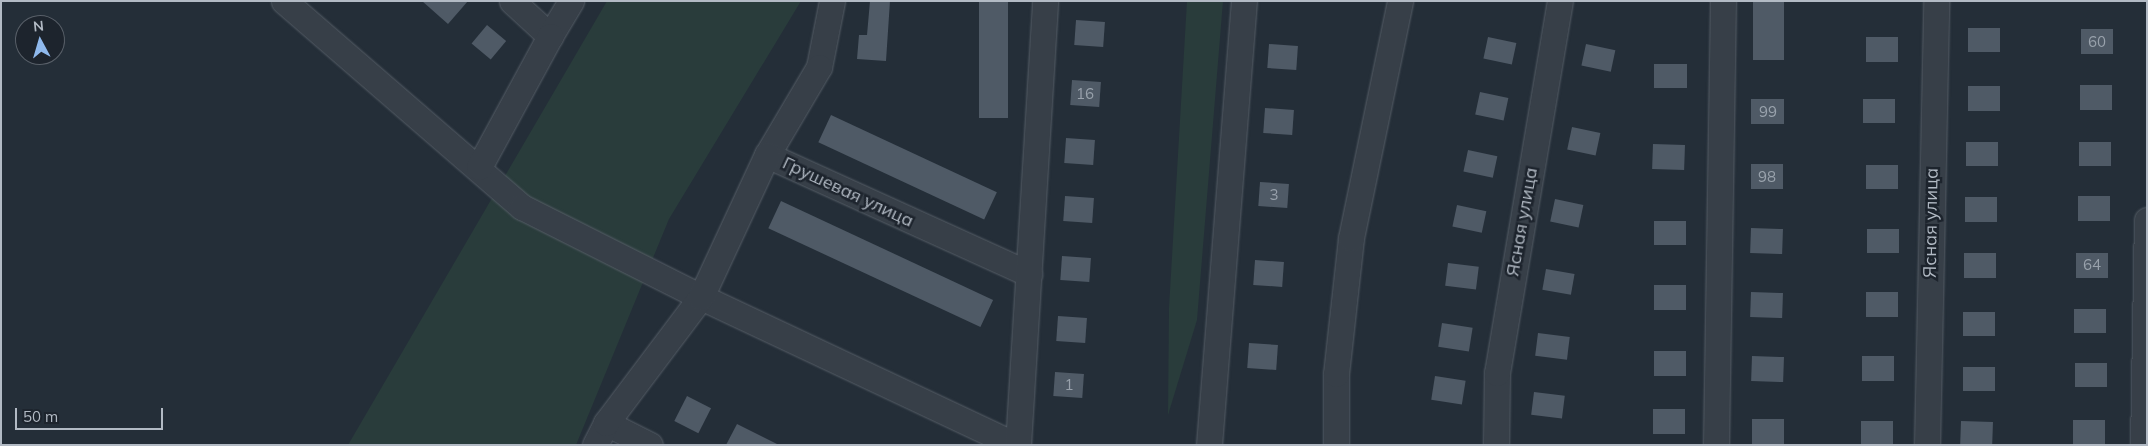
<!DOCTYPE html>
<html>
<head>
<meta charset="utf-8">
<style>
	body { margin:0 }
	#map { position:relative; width:2148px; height:446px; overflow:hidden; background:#242e38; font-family:Mulish,sans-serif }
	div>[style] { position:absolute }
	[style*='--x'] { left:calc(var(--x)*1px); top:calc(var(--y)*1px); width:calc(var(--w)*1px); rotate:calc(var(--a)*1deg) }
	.green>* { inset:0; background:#293c3b }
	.building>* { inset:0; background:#4f5a66; transform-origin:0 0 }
	.roads { filter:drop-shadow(0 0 1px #555d66) drop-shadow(0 0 1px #555d66) }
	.minor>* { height:25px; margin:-12.5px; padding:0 12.5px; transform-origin:12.5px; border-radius:12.5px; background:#373f48 }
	span { translate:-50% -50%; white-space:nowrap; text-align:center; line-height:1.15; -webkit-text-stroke:5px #1d242d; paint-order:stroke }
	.number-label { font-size:15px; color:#99a2ac }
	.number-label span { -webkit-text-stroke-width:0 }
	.street-label { font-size:18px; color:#b2bac4 }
	.frame { position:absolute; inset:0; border:2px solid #b2bac4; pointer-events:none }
	.north { position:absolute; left:15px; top:15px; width:50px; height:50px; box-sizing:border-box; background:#1d242d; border:1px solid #596069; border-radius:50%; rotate:354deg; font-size:14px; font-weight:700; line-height:20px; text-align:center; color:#b2bac4 }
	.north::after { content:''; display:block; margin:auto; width:18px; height:22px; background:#8fb9ed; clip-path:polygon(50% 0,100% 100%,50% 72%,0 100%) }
	.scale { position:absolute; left:15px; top:408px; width:148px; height:22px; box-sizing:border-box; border:2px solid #b2bac4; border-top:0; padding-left:6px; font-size:15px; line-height:18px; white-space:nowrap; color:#b2bac4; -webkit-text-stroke:4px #1d242d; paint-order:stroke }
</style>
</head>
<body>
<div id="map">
	<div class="green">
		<i style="clip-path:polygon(607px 1px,801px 1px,669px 219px,576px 445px,348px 445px)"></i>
		<i style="clip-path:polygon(1187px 1px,1223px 1px,1197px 320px,1168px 415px,1169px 308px)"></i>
	</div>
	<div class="building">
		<i style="clip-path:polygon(422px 1px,468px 1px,448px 24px)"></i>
		<i style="clip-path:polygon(870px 1px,890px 1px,886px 61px,857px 59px,859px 35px,867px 35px)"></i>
		<i style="left:979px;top:1px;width:29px;height:117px"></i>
		<i style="left:1753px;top:1px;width:31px;height:59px"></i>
		<i style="left:1076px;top:20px;width:29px;height:25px;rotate:4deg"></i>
		<i style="left:487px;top:25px;width:25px;height:24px;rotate:40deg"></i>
		<i style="left:1968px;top:28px;width:32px;height:24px"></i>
		<i style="left:2081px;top:29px;width:32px;height:25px"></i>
		<i style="left:1488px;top:37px;width:29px;height:22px;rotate:12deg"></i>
		<i style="left:1866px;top:37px;width:32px;height:25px"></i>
		<i style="left:1269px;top:44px;width:29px;height:24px;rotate:4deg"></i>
		<i style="left:1586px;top:44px;width:30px;height:22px;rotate:12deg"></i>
		<i style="left:1654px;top:64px;width:33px;height:24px"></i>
		<i style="left:1072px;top:80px;width:29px;height:25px;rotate:4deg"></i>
		<i style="left:2080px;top:85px;width:32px;height:25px"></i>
		<i style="left:1968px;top:86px;width:32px;height:25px"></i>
		<i style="left:1480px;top:92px;width:29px;height:23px;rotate:12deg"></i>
		<i style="left:1751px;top:99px;width:33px;height:25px"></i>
		<i style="left:1863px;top:99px;width:32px;height:24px"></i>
		<i style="left:1265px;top:108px;width:29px;height:25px;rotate:4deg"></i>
		<i style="left:831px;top:115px;width:183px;height:30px;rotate:25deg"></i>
		<i style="left:1572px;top:127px;width:29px;height:23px;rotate:12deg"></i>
		<i style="left:1066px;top:138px;width:29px;height:25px;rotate:4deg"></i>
		<i style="left:1966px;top:142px;width:32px;height:24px"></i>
		<i style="left:2079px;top:142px;width:32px;height:24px"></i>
		<i style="left:1653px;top:144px;width:32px;height:25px;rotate:2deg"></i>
		<i style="left:1468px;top:150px;width:30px;height:22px;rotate:12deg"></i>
		<i style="left:1751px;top:164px;width:32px;height:25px"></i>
		<i style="left:1866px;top:165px;width:32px;height:24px"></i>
		<i style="left:1260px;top:182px;width:29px;height:24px;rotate:4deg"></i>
		<i style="left:1065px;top:196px;width:29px;height:25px;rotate:4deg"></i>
		<i style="left:2110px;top:196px;width:25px;height:32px;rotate:90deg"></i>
		<i style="left:1997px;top:197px;width:25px;height:32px;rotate:90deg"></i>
		<i style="left:1555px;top:199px;width:29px;height:23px;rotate:12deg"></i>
		<i style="left:781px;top:201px;width:234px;height:30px;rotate:25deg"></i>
		<i style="left:1457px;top:205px;width:30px;height:22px;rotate:12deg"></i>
		<i style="left:1654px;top:221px;width:32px;height:24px"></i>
		<i style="left:1751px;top:228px;width:32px;height:25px;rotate:2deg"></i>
		<i style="left:1867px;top:229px;width:32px;height:24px"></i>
		<i style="left:1964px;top:253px;width:32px;height:25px"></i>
		<i style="left:2076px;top:253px;width:32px;height:25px"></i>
		<i style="left:1062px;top:256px;width:29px;height:24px;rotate:4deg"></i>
		<i style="left:1255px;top:260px;width:29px;height:25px;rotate:4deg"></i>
		<i style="left:1448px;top:263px;width:31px;height:23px;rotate:7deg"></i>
		<i style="left:1546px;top:269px;width:29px;height:21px;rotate:10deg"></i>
		<i style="left:1654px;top:285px;width:32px;height:25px"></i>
		<i style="left:1751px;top:292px;width:32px;height:25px;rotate:2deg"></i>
		<i style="left:1866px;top:292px;width:32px;height:25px"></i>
		<i style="left:2074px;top:309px;width:32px;height:24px"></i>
		<i style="left:1963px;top:312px;width:32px;height:24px"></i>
		<i style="left:1058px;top:316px;width:29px;height:25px;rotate:4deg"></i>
		<i style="left:1442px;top:323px;width:31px;height:24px;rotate:9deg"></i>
		<i style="left:1538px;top:333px;width:32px;height:23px;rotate:7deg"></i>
		<i style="left:1249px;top:343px;width:29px;height:25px;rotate:4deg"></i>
		<i style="left:1654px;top:351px;width:32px;height:25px"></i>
		<i style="left:1752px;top:356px;width:32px;height:25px;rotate:2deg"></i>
		<i style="left:1862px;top:356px;width:32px;height:25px"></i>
		<i style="left:2075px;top:363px;width:32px;height:24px"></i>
		<i style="left:1963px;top:367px;width:32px;height:24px"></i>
		<i style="left:1055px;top:372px;width:29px;height:24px;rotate:4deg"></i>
		<i style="left:1435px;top:376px;width:31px;height:24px;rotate:9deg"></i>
		<i style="left:1534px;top:392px;width:31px;height:23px;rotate:7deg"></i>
		<i style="left:687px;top:396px;width:27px;height:28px;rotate:27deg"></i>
		<i style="left:1653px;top:409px;width:32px;height:25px"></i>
		<i style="left:1752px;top:419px;width:32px;height:25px"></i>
		<i style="left:2073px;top:420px;width:32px;height:24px"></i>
		<i style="left:1861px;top:421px;width:32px;height:24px"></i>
		<i style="left:1961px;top:421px;width:32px;height:24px;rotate:2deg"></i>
		<i style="clip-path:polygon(737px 424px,779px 445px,726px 445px)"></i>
	</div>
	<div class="roads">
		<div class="minor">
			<i style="--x:284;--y:1;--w:315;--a:40.9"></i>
			<i style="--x:522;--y:207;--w:200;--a:26.7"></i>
			<i style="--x:701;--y:297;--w:347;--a:25.2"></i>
			<i style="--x:512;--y:1;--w:52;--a:42.6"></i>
			<i style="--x:550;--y:36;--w:41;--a:-59"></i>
			<i style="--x:832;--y:1;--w:67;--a:101.1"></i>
			<i style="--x:819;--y:67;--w:102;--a:120.6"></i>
			<i style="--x:767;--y:155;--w:288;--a:24.4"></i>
			<i style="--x:479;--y:167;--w:149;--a:-61.5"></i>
			<i style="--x:606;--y:423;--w:49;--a:26.6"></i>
			<i style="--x:595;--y:445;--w:25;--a:-63"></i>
			<i style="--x:606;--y:423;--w:158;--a:-53"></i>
			<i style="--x:701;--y:297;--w:157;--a:-65.1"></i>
			<i style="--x:1018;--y:445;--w:445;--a:-86.5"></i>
			<i style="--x:1209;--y:445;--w:445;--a:-85.5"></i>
			<i style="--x:1336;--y:445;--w:71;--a:-90"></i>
			<i style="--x:1336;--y:374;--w:137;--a:-83.7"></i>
			<i style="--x:1351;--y:238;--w:242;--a:-78.3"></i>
			<i style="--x:1496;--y:445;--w:72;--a:-89.2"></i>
			<i style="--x:1497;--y:373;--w:377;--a:-80.4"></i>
			<i style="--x:1716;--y:445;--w:444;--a:-89.1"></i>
			<i style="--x:1927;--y:445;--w:444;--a:-88.8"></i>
			<i style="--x:2143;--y:445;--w:225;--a:-89"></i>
		</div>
	</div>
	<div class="number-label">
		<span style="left:2097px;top:42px">60</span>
		<span style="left:1085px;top:94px">16</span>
		<span style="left:1768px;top:112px">99</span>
		<span style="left:1767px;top:177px">98</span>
		<span style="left:1274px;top:195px">3</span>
		<span style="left:2092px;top:265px">64</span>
		<span style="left:1069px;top:385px">1</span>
	</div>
	<div class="street-label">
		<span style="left:848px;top:192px;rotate:25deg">Грушевая улица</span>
		<span style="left:1522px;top:222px;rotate:-80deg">Ясная улица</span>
		<span style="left:1931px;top:223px;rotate:-89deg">Ясная улица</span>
	</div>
	<div class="frame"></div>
	<div class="north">N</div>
	<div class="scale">50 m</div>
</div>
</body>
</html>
